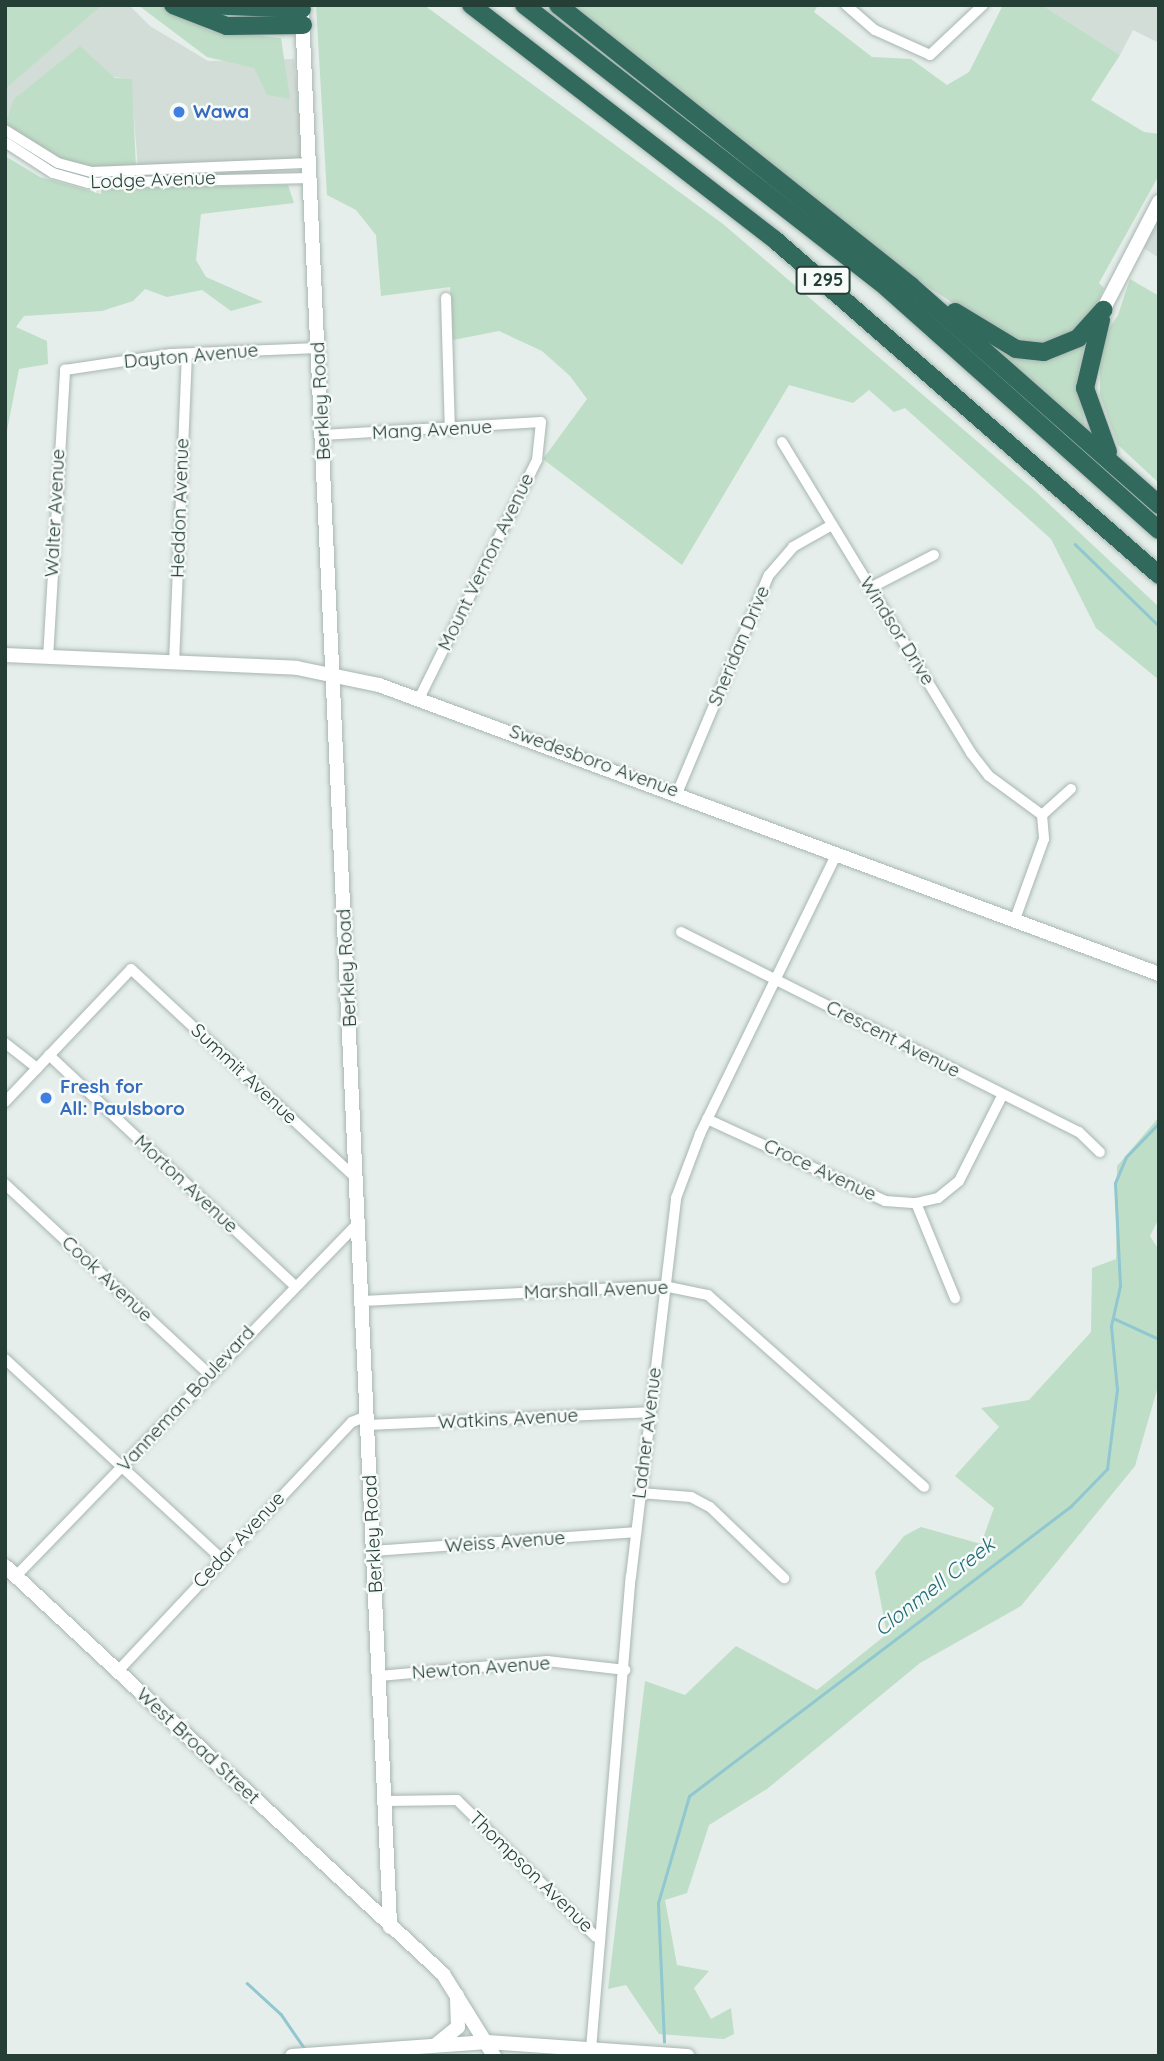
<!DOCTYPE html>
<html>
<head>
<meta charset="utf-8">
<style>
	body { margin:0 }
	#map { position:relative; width:1164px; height:2061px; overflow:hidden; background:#e5eeea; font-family:Quicksand,sans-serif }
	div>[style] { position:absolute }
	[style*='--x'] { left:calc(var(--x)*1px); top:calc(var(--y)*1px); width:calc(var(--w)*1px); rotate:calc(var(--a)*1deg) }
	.built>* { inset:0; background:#d3ddd8 }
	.green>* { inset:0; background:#bfdec7 }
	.stream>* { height:2.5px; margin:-1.25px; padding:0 1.25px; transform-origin:1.25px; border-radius:1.25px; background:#90c7d0 }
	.roads { filter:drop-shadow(0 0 2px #a8b6b1) drop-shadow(0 0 2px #a8b6b1) }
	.street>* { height:10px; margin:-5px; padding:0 5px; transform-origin:5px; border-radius:5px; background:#fff }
	.secondary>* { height:14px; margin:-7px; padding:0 7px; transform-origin:7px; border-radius:7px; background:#fff }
	.highway>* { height:18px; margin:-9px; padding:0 9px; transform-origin:9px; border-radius:9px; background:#316a5d }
	.dots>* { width:19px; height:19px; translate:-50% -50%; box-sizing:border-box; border:4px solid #f6faf8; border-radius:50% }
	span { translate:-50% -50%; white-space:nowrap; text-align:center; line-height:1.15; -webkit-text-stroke:5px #f6faf8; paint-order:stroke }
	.shield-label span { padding:2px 5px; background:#f6faf8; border:2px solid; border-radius:5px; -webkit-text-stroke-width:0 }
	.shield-label { font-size:18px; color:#253f37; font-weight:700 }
	.shop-label { font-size:19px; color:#366cbe; font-weight:700 }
	.left { translate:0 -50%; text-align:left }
	.street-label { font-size:19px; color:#253f37 }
	.water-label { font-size:21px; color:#206c79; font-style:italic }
	.frame { position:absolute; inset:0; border:7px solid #253f37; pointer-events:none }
</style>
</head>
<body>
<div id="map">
	<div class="built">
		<i style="clip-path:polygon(94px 5px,129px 5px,150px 26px,208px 61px,294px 59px,304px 161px,138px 169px,131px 80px,104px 75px,5px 121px,5px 84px)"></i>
		<i style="clip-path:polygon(1042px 5px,1159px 5px,1159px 43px,1133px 30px,1120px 55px)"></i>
		<i style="clip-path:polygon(1159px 199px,1159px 258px,1136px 243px)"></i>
	</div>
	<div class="green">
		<i style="clip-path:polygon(5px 5px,102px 5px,5px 89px)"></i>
		<i style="clip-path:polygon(138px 5px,160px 5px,211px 31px,281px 38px,290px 99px,267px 95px,254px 68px,207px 57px)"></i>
		<i style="clip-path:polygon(316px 5px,424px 5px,723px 224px,1034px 490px,1159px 607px,1159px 680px,1096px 628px,1051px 539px,905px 408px,894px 412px,869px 390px,853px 403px,789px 385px,682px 565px,543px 459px,587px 399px,570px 376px,542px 351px,499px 331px,453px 340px,450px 287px,381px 296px,376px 235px,356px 210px,327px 195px)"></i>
		<i style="clip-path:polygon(566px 5px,818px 5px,814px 12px,872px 57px,911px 59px,947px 85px,969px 72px,1003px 5px,1042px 5px,1120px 55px,1091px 100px,1144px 132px,1159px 134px,1159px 175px,1099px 283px,1104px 288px,1091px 317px,1071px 337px,1036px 346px,1016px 343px,898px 268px)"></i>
		<i style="clip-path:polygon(80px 46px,115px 78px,132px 79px,136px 169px,87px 169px,59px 161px,5px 125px,14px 99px)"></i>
		<i style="clip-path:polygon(5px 156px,40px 177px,101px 194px,102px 188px,288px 185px,294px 203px,201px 214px,196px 260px,206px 277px,263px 302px,231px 311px,202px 290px,167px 297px,145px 289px,133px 301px,102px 311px,24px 316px,16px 327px,47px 341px,48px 364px,19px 369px,5px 441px)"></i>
		<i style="clip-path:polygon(1130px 279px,1159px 296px,1159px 483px,1118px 445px,1100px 395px,1100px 342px,1118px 315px)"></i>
		<i style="clip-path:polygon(982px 339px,1047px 359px,1085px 341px,1078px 376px,1085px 427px)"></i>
		<i style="clip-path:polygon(1159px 1117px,1159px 1218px,1150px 1236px,1159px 1250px,1159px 1383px,1135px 1466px,1021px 1606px,920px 1663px,767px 1789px,709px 1825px,687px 1893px,665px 1900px,677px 1965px,709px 1971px,694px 1988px,711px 2019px,731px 2008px,734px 2034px,724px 2039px,659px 2034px,626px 1985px,608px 1989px,645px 1681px,685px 1695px,736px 1646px,817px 1690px,887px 1634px,875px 1572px,904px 1536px,921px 1527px,981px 1544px,994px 1508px,955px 1476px,999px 1427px,981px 1408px,1029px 1400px,1091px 1332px,1092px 1268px,1116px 1259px,1117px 1166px)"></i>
	</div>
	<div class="stream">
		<i style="--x:1075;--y:544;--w:117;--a:44.3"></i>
		<i style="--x:1113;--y:1318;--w:51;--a:24.5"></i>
		<i style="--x:247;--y:1983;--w:46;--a:42.4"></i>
		<i style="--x:281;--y:2014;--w:42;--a:55.6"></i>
		<i style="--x:664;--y:2042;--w:139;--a:-92.5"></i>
		<i style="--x:658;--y:1903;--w:111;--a:-73.8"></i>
		<i style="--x:689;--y:1796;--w:480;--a:-37.2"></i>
		<i style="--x:1071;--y:1506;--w:52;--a:-45.8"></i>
		<i style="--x:1107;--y:1469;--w:80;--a:-82.8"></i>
		<i style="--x:1117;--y:1390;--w:64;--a:-95.4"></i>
		<i style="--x:1111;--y:1326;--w:41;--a:-77.3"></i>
		<i style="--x:1120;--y:1286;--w:103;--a:-92.8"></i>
		<i style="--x:1115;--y:1183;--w:28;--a:-67"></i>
		<i style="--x:1126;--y:1157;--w:47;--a:-45.9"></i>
	</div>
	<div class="roads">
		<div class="street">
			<i style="--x:846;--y:5;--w:38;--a:41"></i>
			<i style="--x:875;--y:30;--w:60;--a:24.4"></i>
			<i style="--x:930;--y:55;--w:73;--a:-43.3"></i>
			<i style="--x:5;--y:130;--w:62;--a:31.9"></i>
			<i style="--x:58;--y:163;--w:35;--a:15"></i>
			<i style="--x:92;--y:172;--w:218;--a:-2.4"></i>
			<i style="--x:5;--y:142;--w:57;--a:32.9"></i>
			<i style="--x:53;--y:173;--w:36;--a:16"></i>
			<i style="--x:88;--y:183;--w:223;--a:-1.3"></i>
			<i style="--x:446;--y:298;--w:132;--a:88.3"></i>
			<i style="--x:323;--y:435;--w:218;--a:-3.4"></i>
			<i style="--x:541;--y:422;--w:38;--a:96"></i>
			<i style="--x:537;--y:460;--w:267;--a:116.3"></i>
			<i style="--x:782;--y:442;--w:364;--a:58.7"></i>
			<i style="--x:971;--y:753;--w:29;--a:52"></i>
			<i style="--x:989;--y:776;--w:66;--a:36.3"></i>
			<i style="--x:1042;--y:815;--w:24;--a:85"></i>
			<i style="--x:1044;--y:839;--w:85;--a:109.9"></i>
			<i style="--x:870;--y:588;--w:72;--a:-27.3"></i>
			<i style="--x:48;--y:658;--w:289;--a:-86.6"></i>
			<i style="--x:65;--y:370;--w:107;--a:-8.6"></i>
			<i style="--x:171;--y:354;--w:147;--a:-2.3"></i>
			<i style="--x:174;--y:663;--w:309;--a:-87.6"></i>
			<i style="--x:678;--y:791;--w:234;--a:-67.2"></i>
			<i style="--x:769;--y:575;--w:37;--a:-49"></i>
			<i style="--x:793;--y:547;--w:43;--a:-29.6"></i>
			<i style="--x:1042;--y:815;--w:39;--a:-42"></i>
			<i style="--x:681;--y:932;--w:445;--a:26.7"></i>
			<i style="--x:1079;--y:1132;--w:29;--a:44"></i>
			<i style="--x:5;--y:1043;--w:41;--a:38"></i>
			<i style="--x:49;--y:1055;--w:335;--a:43.2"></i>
			<i style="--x:5;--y:1102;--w:183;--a:-46.5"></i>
			<i style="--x:131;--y:969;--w:309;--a:42.9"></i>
			<i style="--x:707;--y:1119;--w:196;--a:24.7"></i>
			<i style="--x:885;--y:1201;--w:31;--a:4"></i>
			<i style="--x:916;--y:1203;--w:23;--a:-13"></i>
			<i style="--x:938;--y:1198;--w:27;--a:-39"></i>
			<i style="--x:959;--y:1181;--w:97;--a:-63.2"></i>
			<i style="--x:5;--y:1184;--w:279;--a:43"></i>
			<i style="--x:916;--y:1203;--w:103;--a:67.7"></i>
			<i style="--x:363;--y:1301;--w:301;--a:-2.9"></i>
			<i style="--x:664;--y:1286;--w:45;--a:11.6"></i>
			<i style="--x:708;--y:1295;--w:289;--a:41.6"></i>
			<i style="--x:5;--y:1359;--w:294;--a:42.7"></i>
			<i style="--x:367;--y:1425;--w:282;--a:-2.6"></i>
			<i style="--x:640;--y:1493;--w:51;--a:4.5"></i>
			<i style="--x:691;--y:1497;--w:21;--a:28"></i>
			<i style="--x:710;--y:1507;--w:103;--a:43.8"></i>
			<i style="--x:374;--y:1551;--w:263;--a:-4.1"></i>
			<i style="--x:16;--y:1576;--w:492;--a:-45.9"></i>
			<i style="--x:118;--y:1671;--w:342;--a:-46.8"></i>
			<i style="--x:352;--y:1422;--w:16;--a:-22"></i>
			<i style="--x:379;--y:1676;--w:169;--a:-5.1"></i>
			<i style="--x:547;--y:1661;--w:79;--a:6.6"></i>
			<i style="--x:385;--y:1801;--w:72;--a:-0.8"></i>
			<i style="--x:457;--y:1800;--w:195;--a:44.6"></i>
			<i style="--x:591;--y:2049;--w:474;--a:-85.2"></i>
			<i style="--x:631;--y:1577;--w:382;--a:-83.2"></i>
			<i style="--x:676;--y:1198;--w:68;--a:-69.4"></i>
			<i style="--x:700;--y:1134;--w:313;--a:-64"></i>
		</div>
		<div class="secondary">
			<i style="--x:302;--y:15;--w:1914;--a:87.36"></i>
			<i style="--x:1103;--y:310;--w:122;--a:-62.6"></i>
			<i style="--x:5;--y:655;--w:292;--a:2.5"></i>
			<i style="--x:297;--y:668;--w:84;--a:11.7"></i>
			<i style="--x:379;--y:685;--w:832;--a:20.33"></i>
			<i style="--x:5;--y:1566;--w:599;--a:42.97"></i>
			<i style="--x:443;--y:1974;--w:97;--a:58.1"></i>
			<i style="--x:437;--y:2044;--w:27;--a:-39"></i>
			<i style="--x:458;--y:2027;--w:32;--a:-92"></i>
			<i style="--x:292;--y:2056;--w:196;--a:-4.1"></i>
			<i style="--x:487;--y:2042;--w:201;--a:4"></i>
		</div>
		<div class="highway">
			<i style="--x:173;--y:5;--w:58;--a:21.3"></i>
			<i style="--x:227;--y:26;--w:76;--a:-0.8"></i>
			<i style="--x:206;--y:5;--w:96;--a:2.4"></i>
			<i style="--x:471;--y:5;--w:383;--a:37.7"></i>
			<i style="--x:774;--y:239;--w:511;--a:41.11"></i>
			<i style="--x:524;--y:5;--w:460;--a:37.9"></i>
			<i style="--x:887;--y:288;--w:364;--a:41.7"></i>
			<i style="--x:558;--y:5;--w:451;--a:38.5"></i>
			<i style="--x:911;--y:286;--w:331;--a:41.4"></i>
			<i style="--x:955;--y:312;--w:71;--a:31.2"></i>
			<i style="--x:1016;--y:349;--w:28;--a:6"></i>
			<i style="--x:1044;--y:352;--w:37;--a:-22"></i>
			<i style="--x:1078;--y:338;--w:38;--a:-48"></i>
			<i style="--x:1101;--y:320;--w:70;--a:103.2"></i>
			<i style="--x:1085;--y:388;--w:68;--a:70.2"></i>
		</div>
	</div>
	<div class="dots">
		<i style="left:179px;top:112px;background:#3f7fe0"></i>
		<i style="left:46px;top:1098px;background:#3f7fe0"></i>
	</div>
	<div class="shield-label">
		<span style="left:823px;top:280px">I 295</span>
	</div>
	<div class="shop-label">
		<span class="left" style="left:193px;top:112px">Wawa</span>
		<span class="left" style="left:60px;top:1098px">Fresh for<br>All: Paulsboro</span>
	</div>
	<div class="street-label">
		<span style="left:153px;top:180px;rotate:-2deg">Lodge Avenue</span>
		<span style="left:191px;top:356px;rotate:-5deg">Dayton Avenue</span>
		<span style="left:321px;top:401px;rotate:-93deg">Berkley Road</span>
		<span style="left:432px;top:430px;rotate:-3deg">Mang Avenue</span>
		<span style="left:180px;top:508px;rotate:-88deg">Heddon Avenue</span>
		<span style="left:55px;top:513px;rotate:-87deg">Walter Avenue</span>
		<span style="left:486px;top:562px;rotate:-64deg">Mount Vernon Avenue</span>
		<span style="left:897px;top:631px;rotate:58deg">Windsor Drive</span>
		<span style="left:739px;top:646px;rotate:-67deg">Sheridan Drive</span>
		<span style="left:594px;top:761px;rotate:20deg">Swedesboro Avenue</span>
		<span style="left:347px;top:968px;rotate:-93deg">Berkley Road</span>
		<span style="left:893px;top:1039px;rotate:27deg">Crescent Avenue</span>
		<span style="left:244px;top:1074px;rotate:43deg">Summit Avenue</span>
		<span style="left:820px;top:1170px;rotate:25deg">Croce Avenue</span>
		<span style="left:186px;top:1184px;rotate:43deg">Morton Avenue</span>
		<span style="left:107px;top:1279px;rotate:43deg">Cook Avenue</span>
		<span style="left:596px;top:1290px;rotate:-2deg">Marshall Avenue</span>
		<span style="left:186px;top:1399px;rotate:-47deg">Vanneman Boulevard</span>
		<span style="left:508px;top:1419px;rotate:-3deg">Watkins Avenue</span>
		<span style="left:647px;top:1433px;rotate:-83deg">Ladner Avenue</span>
		<span style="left:373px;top:1534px;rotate:-93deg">Berkley Road</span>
		<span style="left:239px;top:1540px;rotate:-47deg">Cedar Avenue</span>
		<span style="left:505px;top:1542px;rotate:-4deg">Weiss Avenue</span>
		<span style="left:481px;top:1668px;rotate:-4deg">Newton Avenue</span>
		<span style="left:198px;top:1746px;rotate:43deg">West Broad Street</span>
		<span style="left:531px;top:1872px;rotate:44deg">Thompson Avenue</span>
	</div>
	<div class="water-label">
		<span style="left:934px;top:1586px;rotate:-38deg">Clonmell Creek</span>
	</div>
	<div class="frame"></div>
</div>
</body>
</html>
